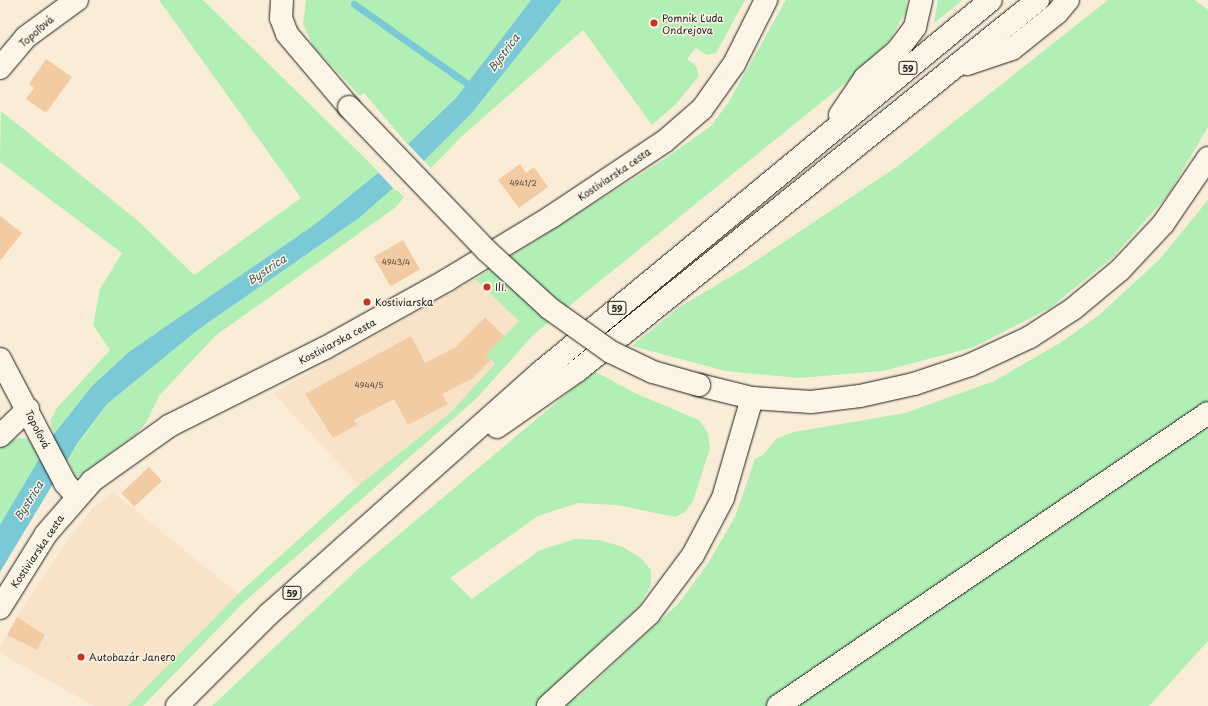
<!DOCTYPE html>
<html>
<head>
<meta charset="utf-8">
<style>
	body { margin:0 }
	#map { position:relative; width:1208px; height:706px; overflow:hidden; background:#faedd8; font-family:"Playpen Sans",sans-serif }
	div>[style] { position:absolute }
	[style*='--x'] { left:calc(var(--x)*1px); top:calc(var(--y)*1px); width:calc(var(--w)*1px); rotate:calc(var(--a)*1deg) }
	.built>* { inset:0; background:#f8e3c8 }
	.green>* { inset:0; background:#b1efb5 }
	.water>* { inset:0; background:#7ac9d6 }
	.pier>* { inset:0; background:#faedd8; transform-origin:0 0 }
	.stream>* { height:7px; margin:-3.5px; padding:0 3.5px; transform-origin:3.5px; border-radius:3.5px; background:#7ac9d6 }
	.building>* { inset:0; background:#f2cba2; transform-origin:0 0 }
	.roads { filter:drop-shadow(0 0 1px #1c1c1c) drop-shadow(0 0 1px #1c1c1c) }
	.street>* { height:22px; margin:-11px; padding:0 11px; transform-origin:11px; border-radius:11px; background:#fcf5e5 }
	.secondary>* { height:22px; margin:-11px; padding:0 11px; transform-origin:11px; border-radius:11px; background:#fcf5e5 }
	.primary>* { height:22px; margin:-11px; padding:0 11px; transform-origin:11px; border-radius:11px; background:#fcf5e5 }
	.bridges { filter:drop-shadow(0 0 1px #1c1c1c) drop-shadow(0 0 1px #1c1c1c) }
	.primary-bridge>* { height:22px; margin:-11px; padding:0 11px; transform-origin:11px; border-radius:11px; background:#fcf5e5 }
	.dots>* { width:11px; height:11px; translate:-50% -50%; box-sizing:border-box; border:2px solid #fcf5e5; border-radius:50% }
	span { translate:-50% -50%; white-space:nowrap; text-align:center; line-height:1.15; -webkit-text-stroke:3px #fcf5e5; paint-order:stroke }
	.number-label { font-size:8px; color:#52483e }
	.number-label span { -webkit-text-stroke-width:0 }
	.shield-label span { padding:1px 3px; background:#fcf5e5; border:1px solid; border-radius:3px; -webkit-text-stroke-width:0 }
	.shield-label { font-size:9px; color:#1c1c1c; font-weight:700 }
	.poi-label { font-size:10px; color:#1c1c1c }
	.left { translate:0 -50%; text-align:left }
	.street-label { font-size:10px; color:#1c1c1c }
	.water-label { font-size:11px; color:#3d595d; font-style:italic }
</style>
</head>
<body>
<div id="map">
	<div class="built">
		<i style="clip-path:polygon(475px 279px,519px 321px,486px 355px,496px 364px,449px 414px,359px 485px,273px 393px)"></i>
		<i style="clip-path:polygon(113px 492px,238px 594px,128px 706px,94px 706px,0 653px,0 648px,7px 635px,37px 650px,45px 635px,17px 617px,60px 551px,93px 508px)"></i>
	</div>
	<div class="green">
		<i style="clip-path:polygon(159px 0,203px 0,379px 172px,314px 225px,130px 351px,92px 386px,54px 434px,50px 421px,57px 408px,110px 350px,93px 325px,100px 289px,122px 253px,0 162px,1px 111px,137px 220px,194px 275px,301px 198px)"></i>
		<i style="clip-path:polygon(306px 0,531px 0,456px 98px,409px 146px,364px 93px,360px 96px,313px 46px,303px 24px)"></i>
		<i style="clip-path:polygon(562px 0,745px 0,716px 53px,707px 55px,696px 48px,687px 59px,696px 66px,699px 76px,676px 104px,652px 125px,583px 30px,461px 137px,431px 168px,424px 161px,471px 114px)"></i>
		<i style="clip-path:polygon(786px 0,907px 0,906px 11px,891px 38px,869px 64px,533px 335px,477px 398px,243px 603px,143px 706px,128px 706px,238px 594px,359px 485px,449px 414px,495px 364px,486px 355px,519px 321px,475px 279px,669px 156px,711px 126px,728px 103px)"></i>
		<i style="clip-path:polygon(938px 0,963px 0,934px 23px)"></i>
		<i style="clip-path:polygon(1108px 0,1195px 0,1208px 10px,1208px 127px,1168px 195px,1113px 257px,1050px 308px,974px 347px,883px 371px,799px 378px,725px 371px,632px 346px,678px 308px,745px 268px,898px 166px)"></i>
		<i style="clip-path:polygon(394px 187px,404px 197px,396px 207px,215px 336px,159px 396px,146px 423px,135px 435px,76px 478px,67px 459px,107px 404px,199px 329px,359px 218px)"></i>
		<i style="clip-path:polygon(1208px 200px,1208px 641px,1149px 706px,212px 706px,359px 568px,594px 371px,637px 394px,699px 420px,708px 433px,710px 448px,693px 501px,685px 512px,675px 517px,617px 505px,578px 503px,538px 516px,450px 578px,472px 599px,540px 550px,575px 539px,600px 540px,623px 547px,641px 558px,651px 570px,651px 585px,639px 606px,559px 681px,577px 698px,679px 603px,709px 562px,735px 517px,755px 459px,763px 455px,777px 438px,794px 432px,905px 413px,994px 381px,1060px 343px,1098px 316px,1160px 259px)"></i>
		<i style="clip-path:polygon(20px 438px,30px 439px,40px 459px,0 526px,0 447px,7px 441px)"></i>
	</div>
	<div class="water">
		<i style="clip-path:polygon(531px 0,562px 0,471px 114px,424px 161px,359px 218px,199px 329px,107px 404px,77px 444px,0 572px,0 525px,54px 434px,92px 386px,130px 351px,314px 225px,379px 172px,456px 98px)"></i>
	</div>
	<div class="pier">
		<i style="left:408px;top:144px;width:26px;height:41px;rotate:47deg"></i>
	</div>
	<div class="stream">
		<i style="--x:354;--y:4;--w:148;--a:35.1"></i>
	</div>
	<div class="building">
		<i style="clip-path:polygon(46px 59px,72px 77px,46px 113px,26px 99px,34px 88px,29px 84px)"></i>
		<i style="clip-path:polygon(520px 164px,526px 173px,534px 167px,548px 187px,519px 208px,498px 180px)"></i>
		<i style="clip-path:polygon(0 216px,22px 233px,0 261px)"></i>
		<i style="left:403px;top:240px;width:34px;height:34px;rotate:60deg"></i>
		<i style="clip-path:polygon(485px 317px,504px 336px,486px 355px,491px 360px,473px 378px,442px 394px,448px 404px,408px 425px,394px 399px,354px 420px,357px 425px,333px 438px,305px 394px,411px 336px,425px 363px,456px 347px)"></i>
		<i style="left:149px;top:467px;width:19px;height:38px;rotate:47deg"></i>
		<i style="clip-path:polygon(17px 617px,45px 635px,37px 650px,7px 635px)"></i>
	</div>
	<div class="roads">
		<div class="street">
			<i style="--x:0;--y:68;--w:40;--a:-50"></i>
			<i style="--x:26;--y:37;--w:63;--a:-36"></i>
			<i style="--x:0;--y:359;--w:140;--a:62.3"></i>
			<i style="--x:65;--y:483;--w:18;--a:49"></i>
			<i style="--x:0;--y:436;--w:39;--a:-44"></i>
			<i style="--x:548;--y:706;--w:137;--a:-42.3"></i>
			<i style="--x:649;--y:614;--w:74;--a:-53.3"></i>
			<i style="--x:693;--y:555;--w:64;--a:-62.2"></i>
			<i style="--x:723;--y:498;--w:104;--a:-73.8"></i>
			<i style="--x:778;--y:706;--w:520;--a:-34.27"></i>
		</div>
		<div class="secondary">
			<i style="--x:0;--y:608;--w:87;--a:-58.1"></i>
			<i style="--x:46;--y:534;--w:70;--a:-49"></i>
			<i style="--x:92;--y:481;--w:95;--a:-35.5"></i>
			<i style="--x:169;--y:426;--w:174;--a:-26.6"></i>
			<i style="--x:325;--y:348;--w:140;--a:-29.1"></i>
			<i style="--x:447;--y:280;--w:122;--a:-31.2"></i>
			<i style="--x:551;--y:217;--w:137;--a:-33.7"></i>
			<i style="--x:665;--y:141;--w:49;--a:-40.9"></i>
			<i style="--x:702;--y:109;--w:55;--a:-54.6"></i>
			<i style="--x:734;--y:64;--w:72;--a:-63.4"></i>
		</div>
		<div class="primary">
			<i style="--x:282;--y:0;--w:18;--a:93"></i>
			<i style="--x:281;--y:18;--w:17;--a:69"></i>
			<i style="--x:287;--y:34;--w:96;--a:49.7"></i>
			<i style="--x:967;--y:64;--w:47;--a:-18.4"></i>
			<i style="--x:1012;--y:49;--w:58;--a:-38.7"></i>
			<i style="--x:1057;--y:13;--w:17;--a:-50"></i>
			<i style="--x:840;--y:115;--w:45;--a:-56"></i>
			<i style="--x:865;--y:78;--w:42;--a:-40.2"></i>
			<i style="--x:897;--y:51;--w:30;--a:-53"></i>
			<i style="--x:915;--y:27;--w:28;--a:-77"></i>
			<i style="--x:699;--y:385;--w:55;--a:13.8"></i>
			<i style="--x:752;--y:398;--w:59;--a:3.9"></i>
			<i style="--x:811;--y:402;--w:49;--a:-7"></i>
			<i style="--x:860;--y:396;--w:55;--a:-12.5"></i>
			<i style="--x:914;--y:384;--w:59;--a:-18.7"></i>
			<i style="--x:970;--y:365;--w:66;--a:-25"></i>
			<i style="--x:1030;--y:337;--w:51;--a:-33.1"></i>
			<i style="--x:1073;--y:309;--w:61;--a:-39.7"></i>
			<i style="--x:1120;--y:270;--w:63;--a:-46.9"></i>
			<i style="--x:1163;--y:224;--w:80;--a:-55.7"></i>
			<i style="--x:497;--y:427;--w:98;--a:-35"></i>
			<i style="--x:577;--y:371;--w:592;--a:-38.83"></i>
			<i style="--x:177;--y:706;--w:130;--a:-45"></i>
			<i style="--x:269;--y:614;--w:365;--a:-41.7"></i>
			<i style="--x:542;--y:371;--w:582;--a:-39.57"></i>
		</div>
	</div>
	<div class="bridges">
		<div class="primary-bridge">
			<i style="--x:349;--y:107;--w:198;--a:46.2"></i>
			<i style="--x:486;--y:250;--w:86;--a:42.6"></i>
			<i style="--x:549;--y:308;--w:76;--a:35.4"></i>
			<i style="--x:611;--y:352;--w:47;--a:25.5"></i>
			<i style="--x:653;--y:372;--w:48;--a:15.8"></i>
		</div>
	</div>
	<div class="dots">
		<i style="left:654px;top:23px;background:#c8321e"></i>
		<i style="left:487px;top:287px;background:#c8321e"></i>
		<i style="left:367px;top:302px;background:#c8321e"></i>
		<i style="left:81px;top:657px;background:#c8321e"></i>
	</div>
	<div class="number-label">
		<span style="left:523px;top:184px">4941/2</span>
		<span style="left:396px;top:263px">4943/4</span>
		<span style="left:369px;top:386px">4944/5</span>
	</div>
	<div class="shield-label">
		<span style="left:908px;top:68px">59</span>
		<span style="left:617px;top:308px">59</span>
		<span style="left:292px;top:593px">59</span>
	</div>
	<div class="poi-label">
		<span class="left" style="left:662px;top:23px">Pomník Ľuda<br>Ondrejova</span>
		<span class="left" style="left:495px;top:287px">III.</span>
		<span class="left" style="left:375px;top:302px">Kostiviarska</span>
		<span class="left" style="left:89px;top:657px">Autobazár Janero</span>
	</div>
	<div class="street-label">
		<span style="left:36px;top:31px;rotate:-41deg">Topoľová</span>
		<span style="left:614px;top:174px;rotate:-34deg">Kostiviarska cesta</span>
		<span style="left:337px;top:341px;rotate:-28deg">Kostiviarska cesta</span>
		<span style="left:38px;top:429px;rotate:63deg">Topoľová</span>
		<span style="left:37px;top:551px;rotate:-56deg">Kostiviarska cesta</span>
	</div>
	<div class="water-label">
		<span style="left:504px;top:53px;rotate:-53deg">Bystrica</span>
		<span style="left:267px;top:270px;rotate:-34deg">Bystrica</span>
		<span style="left:29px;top:501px;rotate:-58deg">Bystrica</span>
	</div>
</div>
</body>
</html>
